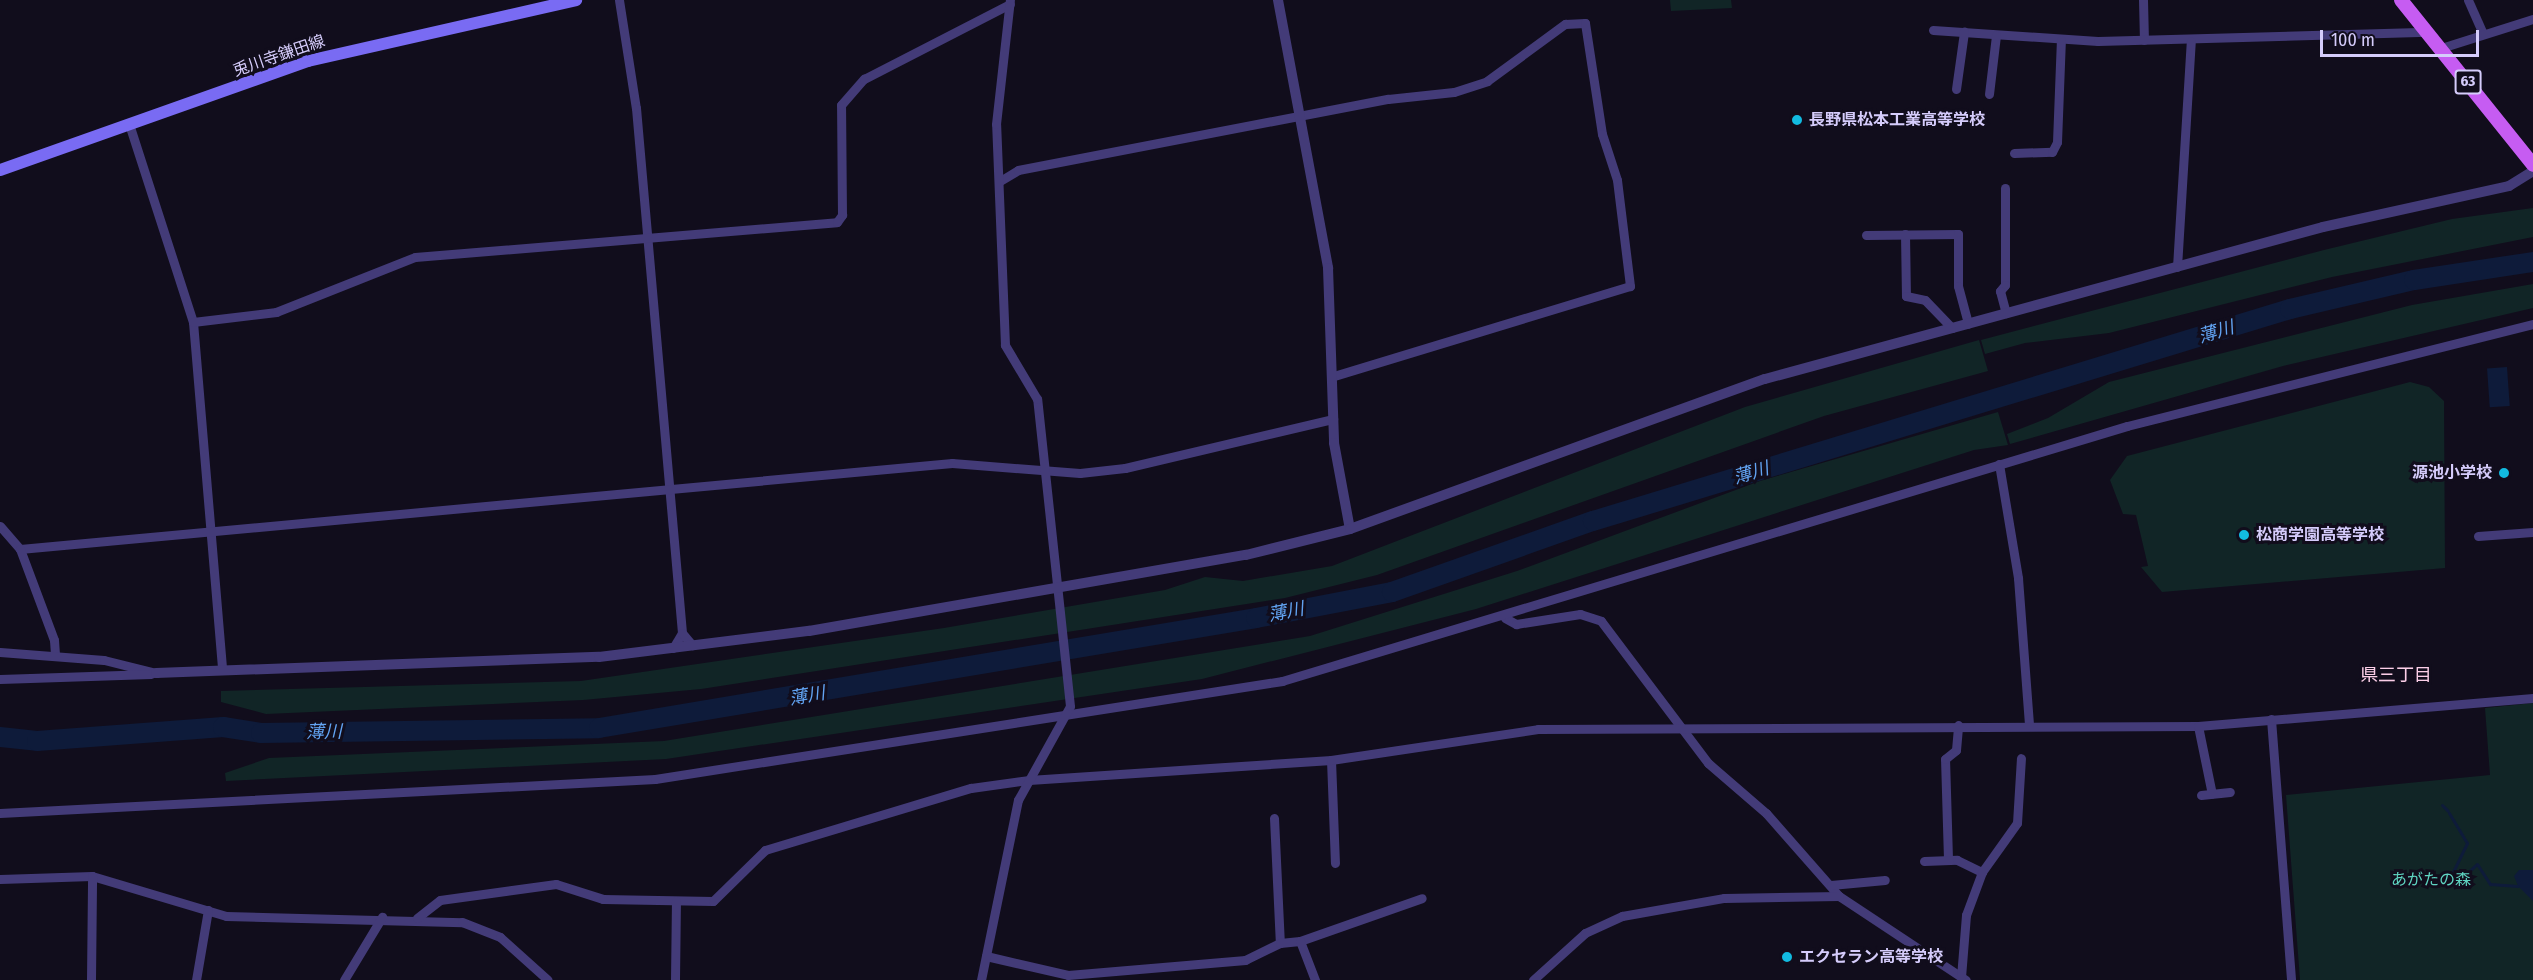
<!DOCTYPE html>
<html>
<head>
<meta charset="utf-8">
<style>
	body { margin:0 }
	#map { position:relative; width:2533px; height:980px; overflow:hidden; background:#110d1c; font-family:"Fira Sans Condensed","Noto Sans JP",sans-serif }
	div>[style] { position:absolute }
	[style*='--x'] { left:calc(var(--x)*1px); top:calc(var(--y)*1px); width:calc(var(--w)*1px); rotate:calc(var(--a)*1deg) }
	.green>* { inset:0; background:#112526 }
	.water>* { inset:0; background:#0e1b3a; transform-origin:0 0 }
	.stream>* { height:3px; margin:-1.5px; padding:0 1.5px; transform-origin:1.5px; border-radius:1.5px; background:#0e1b3a }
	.river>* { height:20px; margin:-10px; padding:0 10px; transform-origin:10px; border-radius:10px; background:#0e1b3a }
	.minor>* { height:9px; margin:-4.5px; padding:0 4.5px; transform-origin:4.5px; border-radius:4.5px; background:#433b78 }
	.tertiary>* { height:10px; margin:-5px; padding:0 5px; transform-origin:5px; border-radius:5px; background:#433b78 }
	.secondary>* { height:12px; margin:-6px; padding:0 6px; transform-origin:6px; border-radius:6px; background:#796bf3 }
	.primary>* { height:14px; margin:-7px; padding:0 7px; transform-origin:7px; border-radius:7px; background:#c65cf2 }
	.dots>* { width:16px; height:16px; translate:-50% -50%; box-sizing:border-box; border:3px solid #110d1c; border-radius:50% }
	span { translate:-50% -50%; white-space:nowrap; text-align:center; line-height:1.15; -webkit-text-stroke:6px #110d1c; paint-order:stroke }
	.shield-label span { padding:2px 4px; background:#110d1c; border:2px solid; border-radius:4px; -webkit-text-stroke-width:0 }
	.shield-label { font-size:15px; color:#d5ccfb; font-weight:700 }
	.street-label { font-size:16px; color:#d5ccfb }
	.poi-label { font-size:16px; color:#d5ccfb; font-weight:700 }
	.left { translate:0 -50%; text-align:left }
	.right { translate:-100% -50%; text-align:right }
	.park-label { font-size:16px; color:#5fd4c1 }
	.water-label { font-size:18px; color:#62a4f3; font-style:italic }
	.neighbourhood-label { font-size:18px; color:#fbcee7 }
	.scale { position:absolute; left:2320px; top:30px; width:159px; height:27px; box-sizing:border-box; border:3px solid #d5ccfb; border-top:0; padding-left:8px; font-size:18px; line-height:21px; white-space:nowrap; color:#d5ccfb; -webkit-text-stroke:4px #110d1c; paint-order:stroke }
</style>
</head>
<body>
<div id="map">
	<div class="green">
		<i style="clip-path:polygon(1670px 0,1731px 0,1732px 8px,1671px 11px)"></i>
		<i style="clip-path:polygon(2533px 208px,2533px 237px,2332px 277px,2109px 333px,2025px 343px,1985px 354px,1981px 340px,2324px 250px,2452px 219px)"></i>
		<i style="clip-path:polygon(2533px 284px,2533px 308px,2283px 366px,2010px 444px,2007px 434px,2048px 418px,2109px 382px,2412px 305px)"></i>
		<i style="clip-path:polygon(1979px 340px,1988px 371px,1824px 416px,1377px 575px,1285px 598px,701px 689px,583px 700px,266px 714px,221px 702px,221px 691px,581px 681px,944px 628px,1165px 590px,1205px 577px,1243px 581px,1332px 566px,1745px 407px)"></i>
		<i style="clip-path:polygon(2410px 382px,2429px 387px,2444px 401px,2445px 568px,2162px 592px,2141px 567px,2148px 566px,2136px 515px,2123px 514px,2110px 480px,2127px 456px)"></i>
		<i style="clip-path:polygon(1998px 412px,2008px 445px,1974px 450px,1476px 609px,1202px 679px,666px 759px,226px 781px,225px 773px,269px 758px,664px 741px,1310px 636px,1517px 571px,1760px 481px)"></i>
		<i style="clip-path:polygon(2533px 703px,2533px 980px,2300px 980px,2286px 795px,2490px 775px,2485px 708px)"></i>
	</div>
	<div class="water">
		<i style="left:2507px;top:367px;width:39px;height:20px;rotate:86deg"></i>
		<i style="clip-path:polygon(2519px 870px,2533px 870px,2533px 901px,2518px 886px,2514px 876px)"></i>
	</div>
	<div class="stream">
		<i style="--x:2442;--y:805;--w:8;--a:45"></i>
		<i style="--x:2449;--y:813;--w:35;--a:59"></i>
		<i style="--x:2467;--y:843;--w:39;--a:116"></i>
		<i style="--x:2450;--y:878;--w:9;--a:21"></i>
		<i style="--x:2458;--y:881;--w:25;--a:-42"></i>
		<i style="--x:2477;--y:864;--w:24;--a:57"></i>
		<i style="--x:2490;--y:884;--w:28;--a:4"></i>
	</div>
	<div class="river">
		<i style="--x:0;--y:737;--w:37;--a:6"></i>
		<i style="--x:37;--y:741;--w:187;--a:-4.3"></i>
		<i style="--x:223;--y:727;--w:38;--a:9"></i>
		<i style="--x:261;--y:733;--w:338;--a:-0.8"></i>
		<i style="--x:599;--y:728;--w:666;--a:-9.5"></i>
		<i style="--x:1256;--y:618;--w:138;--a:-10.8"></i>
		<i style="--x:1392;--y:592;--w:213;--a:-19.5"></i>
		<i style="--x:1593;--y:521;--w:729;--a:-16.92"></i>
		<i style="--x:2290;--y:309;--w:127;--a:-13.2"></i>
		<i style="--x:2414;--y:280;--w:120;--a:-8.6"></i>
	</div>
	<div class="minor">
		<i style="--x:619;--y:0;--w:109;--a:81.1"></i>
		<i style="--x:636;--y:108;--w:527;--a:84.99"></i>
		<i style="--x:2143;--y:0;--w:40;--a:88.6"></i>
		<i style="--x:2468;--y:0;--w:37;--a:66"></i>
		<i style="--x:1933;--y:30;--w:165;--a:3.8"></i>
		<i style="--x:2098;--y:41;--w:330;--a:-1.6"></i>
		<i style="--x:2441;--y:48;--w:96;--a:-17.5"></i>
		<i style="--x:1956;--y:89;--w:58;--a:-82"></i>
		<i style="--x:1989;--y:94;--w:59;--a:-83.2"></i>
		<i style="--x:130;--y:127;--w:205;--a:72.1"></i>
		<i style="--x:193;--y:322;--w:349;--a:85.2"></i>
		<i style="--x:2014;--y:153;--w:38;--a:-2"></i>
		<i style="--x:2052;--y:152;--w:11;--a:-63"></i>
		<i style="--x:2057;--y:142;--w:102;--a:-87.8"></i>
		<i style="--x:1000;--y:181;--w:21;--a:-31"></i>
		<i style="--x:1018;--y:170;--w:377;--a:-10.9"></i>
		<i style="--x:1388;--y:99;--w:66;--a:-6.1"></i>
		<i style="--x:1454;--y:92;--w:35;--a:-18"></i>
		<i style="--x:1487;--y:81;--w:97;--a:-36.2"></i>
		<i style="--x:1565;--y:24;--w:20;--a:-3"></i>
		<i style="--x:1585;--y:23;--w:112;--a:81.3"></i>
		<i style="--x:1602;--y:134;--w:48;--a:71.9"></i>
		<i style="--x:1617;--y:180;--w:107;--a:83"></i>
		<i style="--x:1630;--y:286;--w:309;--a:163.1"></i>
		<i style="--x:2005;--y:188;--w:97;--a:90"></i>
		<i style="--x:2005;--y:285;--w:8;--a:130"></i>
		<i style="--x:2000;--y:291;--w:23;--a:75"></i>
		<i style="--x:1905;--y:234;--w:62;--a:89.1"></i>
		<i style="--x:1906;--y:296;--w:19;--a:12"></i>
		<i style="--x:1925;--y:300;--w:39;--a:46"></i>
		<i style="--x:1866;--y:235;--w:92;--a:-0.6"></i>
		<i style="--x:1958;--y:234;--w:52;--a:90"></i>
		<i style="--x:1958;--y:286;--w:39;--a:75"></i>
		<i style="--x:2177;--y:267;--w:226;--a:-86.5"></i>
		<i style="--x:193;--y:322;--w:84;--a:-6.9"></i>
		<i style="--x:276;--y:312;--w:149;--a:-21.6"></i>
		<i style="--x:415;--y:257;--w:423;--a:-4.7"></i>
		<i style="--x:837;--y:222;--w:9;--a:-54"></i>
		<i style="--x:842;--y:215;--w:110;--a:-90.5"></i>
		<i style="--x:841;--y:105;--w:35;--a:-49"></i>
		<i style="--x:864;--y:79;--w:164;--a:-27.2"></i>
		<i style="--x:1999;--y:464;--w:116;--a:80.5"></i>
		<i style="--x:2018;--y:578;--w:146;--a:85.7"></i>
		<i style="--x:0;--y:526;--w:30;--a:49"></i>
		<i style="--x:20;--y:549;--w:936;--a:-5.27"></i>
		<i style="--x:952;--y:463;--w:128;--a:4.5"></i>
		<i style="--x:1080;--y:473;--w:45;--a:-6.3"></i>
		<i style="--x:1125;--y:468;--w:214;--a:-13.3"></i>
		<i style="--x:2478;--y:536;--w:55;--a:-4.2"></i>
		<i style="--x:20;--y:549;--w:97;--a:69.5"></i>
		<i style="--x:54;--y:640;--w:16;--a:86"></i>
		<i style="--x:1505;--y:618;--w:13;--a:29"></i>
		<i style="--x:1516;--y:624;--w:65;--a:-8.9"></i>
		<i style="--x:1580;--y:614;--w:22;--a:18"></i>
		<i style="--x:1601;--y:621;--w:178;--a:53"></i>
		<i style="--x:1708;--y:763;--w:77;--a:40.8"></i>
		<i style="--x:1766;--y:813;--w:111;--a:48.7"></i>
		<i style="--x:1839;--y:896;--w:152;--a:33.5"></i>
		<i style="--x:673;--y:648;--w:17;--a:-59"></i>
		<i style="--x:682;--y:633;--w:16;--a:50"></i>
		<i style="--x:0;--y:652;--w:104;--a:4.4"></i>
		<i style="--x:104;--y:660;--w:54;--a:14"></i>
		<i style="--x:0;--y:679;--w:151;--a:-1.9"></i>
		<i style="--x:2271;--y:719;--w:262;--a:85.6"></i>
		<i style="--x:2198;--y:726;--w:69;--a:78.4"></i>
		<i style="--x:1331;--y:760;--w:103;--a:87.8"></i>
		<i style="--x:2201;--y:795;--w:29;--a:-6"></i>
		<i style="--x:0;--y:813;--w:656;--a:-2.97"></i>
		<i style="--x:655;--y:779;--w:635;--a:-8.88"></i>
		<i style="--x:1282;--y:681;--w:883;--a:-16.79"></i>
		<i style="--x:2127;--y:426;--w:419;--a:-14.1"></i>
		<i style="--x:1274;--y:818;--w:125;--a:87.3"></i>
		<i style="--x:1948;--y:859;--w:100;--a:-91.7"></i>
		<i style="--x:1945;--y:759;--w:14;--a:-39"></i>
		<i style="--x:1956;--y:750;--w:25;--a:-85"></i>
		<i style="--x:1924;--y:861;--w:33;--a:-2"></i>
		<i style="--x:1957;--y:860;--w:28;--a:26"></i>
		<i style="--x:1982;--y:872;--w:46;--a:110.4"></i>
		<i style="--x:1966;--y:915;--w:62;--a:94.6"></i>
		<i style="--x:1982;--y:872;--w:60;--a:-54.5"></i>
		<i style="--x:2017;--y:823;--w:65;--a:-86.5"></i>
		<i style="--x:0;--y:879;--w:92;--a:-1.9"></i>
		<i style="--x:92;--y:876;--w:140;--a:16.6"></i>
		<i style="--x:226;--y:916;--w:236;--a:1.5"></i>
		<i style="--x:462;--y:922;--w:41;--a:21.5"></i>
		<i style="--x:500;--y:937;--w:64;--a:41.9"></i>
		<i style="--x:1831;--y:885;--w:54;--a:-5.3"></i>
		<i style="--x:417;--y:918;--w:29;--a:-38"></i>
		<i style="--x:440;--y:900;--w:117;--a:-7.9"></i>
		<i style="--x:556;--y:884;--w:49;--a:17.7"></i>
		<i style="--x:603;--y:899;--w:110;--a:1"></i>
		<i style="--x:713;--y:901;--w:73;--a:-44.4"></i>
		<i style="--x:765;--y:850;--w:215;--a:-16.8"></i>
		<i style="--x:971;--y:788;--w:59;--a:-7.9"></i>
		<i style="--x:1029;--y:780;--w:303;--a:-3.8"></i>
		<i style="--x:1331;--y:760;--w:209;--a:-8.5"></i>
		<i style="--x:1538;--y:729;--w:660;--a:-0.26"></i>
		<i style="--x:2198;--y:726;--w:336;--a:-4.8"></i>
		<i style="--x:1300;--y:941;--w:129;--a:-19.4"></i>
		<i style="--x:986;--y:956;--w:84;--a:13"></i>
		<i style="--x:1068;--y:975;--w:178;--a:-4.8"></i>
		<i style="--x:1245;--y:960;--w:39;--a:-26"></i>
		<i style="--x:1280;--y:943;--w:20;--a:-6"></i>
		<i style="--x:1300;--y:941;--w:42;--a:69"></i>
		<i style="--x:91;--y:980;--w:104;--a:-89.4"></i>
		<i style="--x:196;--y:980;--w:71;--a:-80.3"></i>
		<i style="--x:344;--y:980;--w:74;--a:-58.9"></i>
		<i style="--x:675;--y:980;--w:79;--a:-89.3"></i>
		<i style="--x:981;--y:980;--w:184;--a:-78.4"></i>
		<i style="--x:1018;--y:800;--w:107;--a:-61"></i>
		<i style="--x:1070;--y:706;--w:309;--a:-96.1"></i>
		<i style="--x:1037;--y:399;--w:63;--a:-120.7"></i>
		<i style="--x:1005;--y:345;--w:221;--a:-92.3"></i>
		<i style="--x:996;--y:124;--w:125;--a:-83.6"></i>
		<i style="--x:1533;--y:980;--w:70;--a:-42.1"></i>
		<i style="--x:1585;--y:933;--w:41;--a:-24.7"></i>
		<i style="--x:1622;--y:916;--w:104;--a:-10"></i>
		<i style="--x:1724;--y:898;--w:115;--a:-1"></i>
	</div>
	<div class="tertiary">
		<i style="--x:1278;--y:0;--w:273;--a:79.4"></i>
		<i style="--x:1328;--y:268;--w:175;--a:88"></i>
		<i style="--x:1334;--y:443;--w:87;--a:79.5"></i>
		<i style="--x:156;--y:673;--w:443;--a:-2.1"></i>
		<i style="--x:599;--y:657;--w:212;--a:-7.1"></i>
		<i style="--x:809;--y:631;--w:444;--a:-9.9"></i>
		<i style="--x:1246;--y:555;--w:107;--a:-14"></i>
		<i style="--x:1350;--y:529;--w:441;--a:-19.9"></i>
		<i style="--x:1765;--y:379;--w:578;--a:-15.24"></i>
		<i style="--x:2323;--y:227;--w:190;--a:-12.4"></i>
		<i style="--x:2509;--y:186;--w:28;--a:-32"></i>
	</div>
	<div class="secondary">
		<i style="--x:0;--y:170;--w:327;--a:-19.5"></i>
		<i style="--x:308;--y:61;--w:275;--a:-12.8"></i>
	</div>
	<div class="primary">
		<i style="--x:2401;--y:0;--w:211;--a:51.3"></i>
	</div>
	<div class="dots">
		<i style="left:1797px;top:120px;background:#12bbe1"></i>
		<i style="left:2504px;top:473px;background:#12bbe1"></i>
		<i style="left:2244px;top:535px;background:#12bbe1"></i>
		<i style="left:1787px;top:957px;background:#12bbe1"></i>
	</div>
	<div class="shield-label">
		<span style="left:2468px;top:82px">63</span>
	</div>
	<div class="street-label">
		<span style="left:279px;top:56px;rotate:-19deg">兎川寺鎌田線</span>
	</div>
	<div class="poi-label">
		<span class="left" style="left:1809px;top:120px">長野県松本工業高等学校</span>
		<span class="right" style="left:2492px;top:473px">源池小学校</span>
		<span class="left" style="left:2256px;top:535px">松商学園高等学校</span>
		<span class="left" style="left:1799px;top:957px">エクセラン高等学校</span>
	</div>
	<div class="park-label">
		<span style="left:2431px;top:880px">あがたの森</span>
	</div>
	<div class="water-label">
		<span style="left:2216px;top:332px;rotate:-17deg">薄川</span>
		<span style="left:1751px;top:473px;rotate:-17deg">薄川</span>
		<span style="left:1286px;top:612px;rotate:-11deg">薄川</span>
		<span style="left:807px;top:696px;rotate:-10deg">薄川</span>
		<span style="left:324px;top:732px;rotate:-1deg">薄川</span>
	</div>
	<div class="neighbourhood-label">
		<span style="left:2396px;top:675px">県三丁目</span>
	</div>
	<div class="scale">100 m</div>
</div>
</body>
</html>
